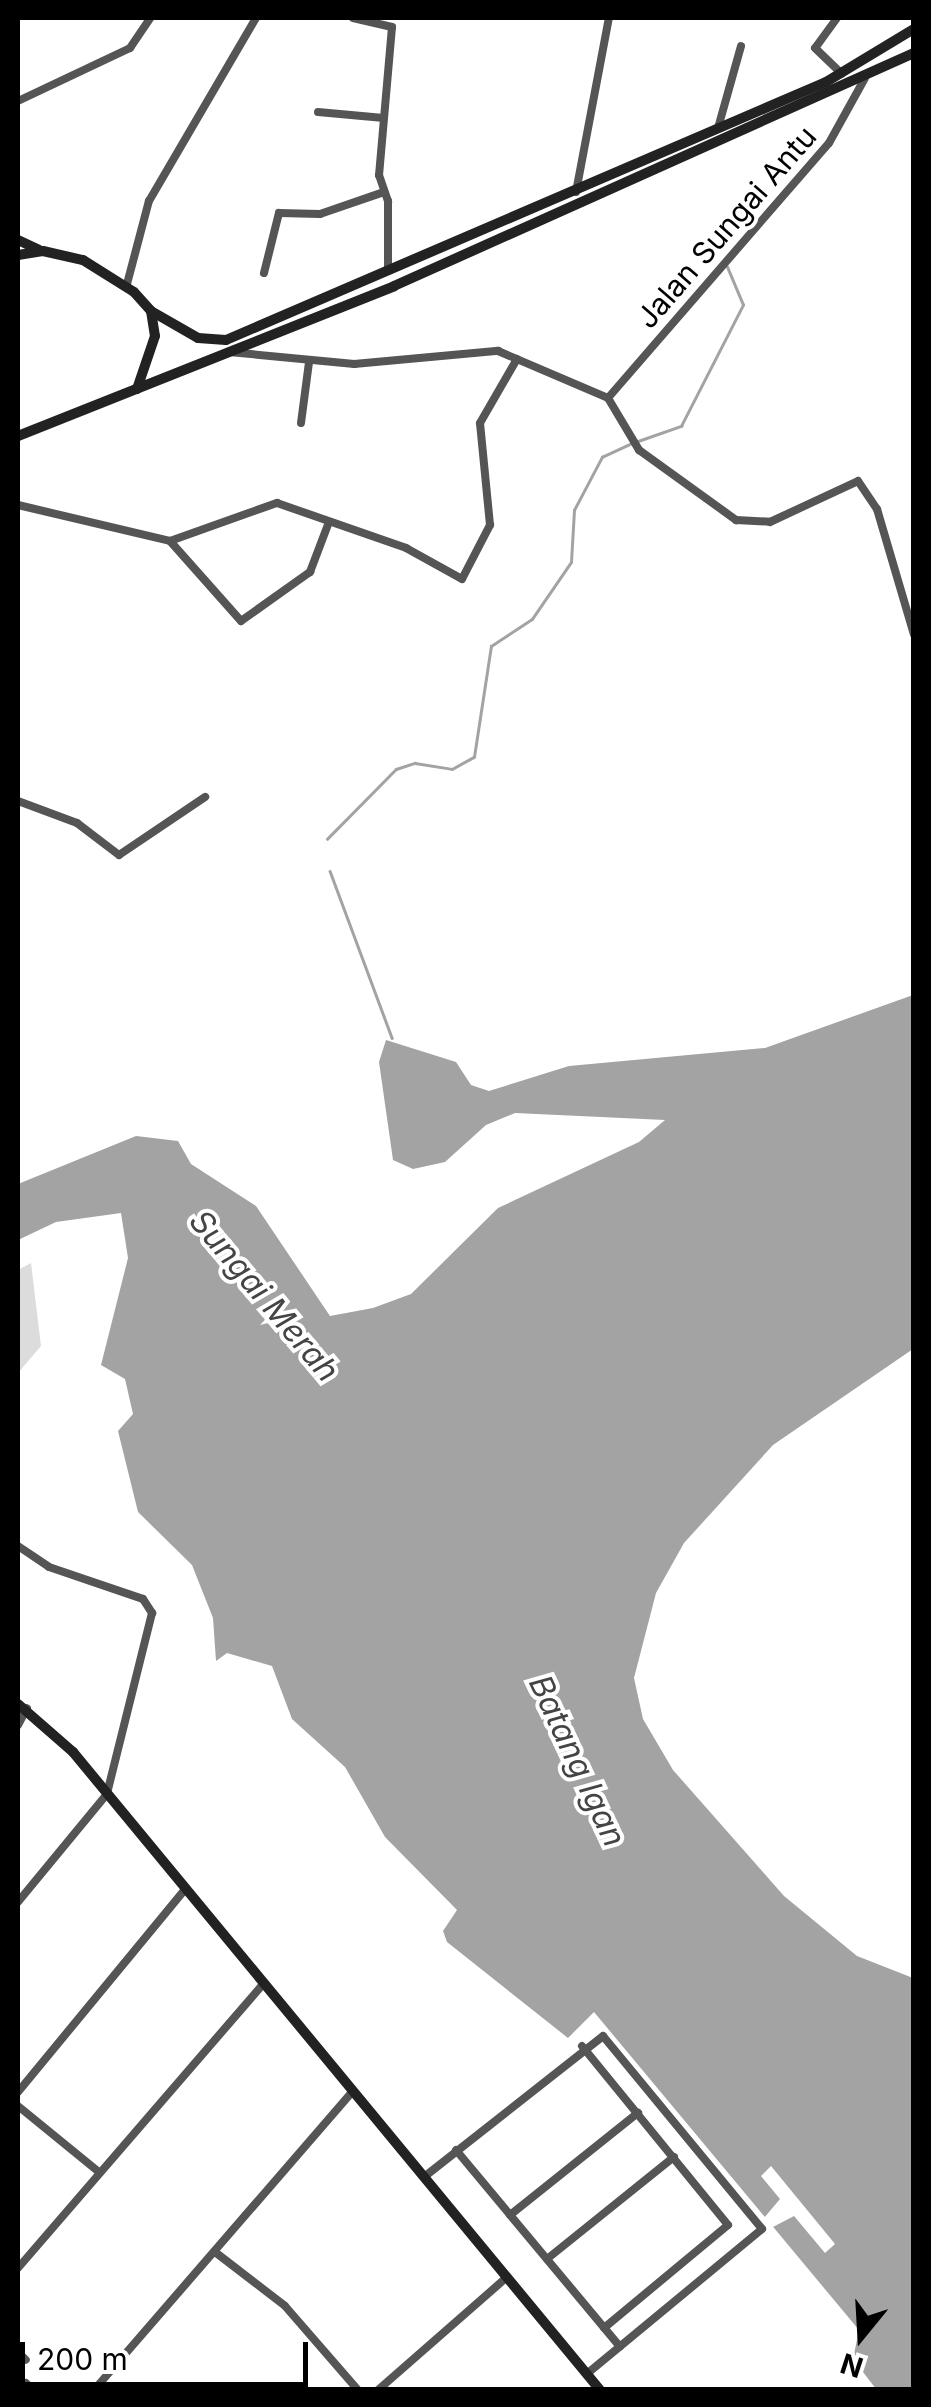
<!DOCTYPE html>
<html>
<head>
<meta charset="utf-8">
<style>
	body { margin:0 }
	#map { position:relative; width:931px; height:2407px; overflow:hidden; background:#fff; font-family:Inter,sans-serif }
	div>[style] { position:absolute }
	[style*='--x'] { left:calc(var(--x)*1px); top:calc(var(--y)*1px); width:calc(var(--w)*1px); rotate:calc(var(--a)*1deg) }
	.green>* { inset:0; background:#dcdcdc }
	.water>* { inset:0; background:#a3a3a3 }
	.pier>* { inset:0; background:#fff }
	.stream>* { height:2.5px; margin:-1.25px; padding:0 1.25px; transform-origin:1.25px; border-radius:1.25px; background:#a3a3a3 }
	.street>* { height:8px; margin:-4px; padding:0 4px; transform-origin:4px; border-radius:4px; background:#555 }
	.secondary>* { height:10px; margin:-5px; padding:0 5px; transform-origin:5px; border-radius:5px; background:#222 }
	span { translate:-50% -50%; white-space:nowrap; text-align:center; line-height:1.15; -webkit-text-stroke:8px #fff; paint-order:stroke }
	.street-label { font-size:30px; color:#000 }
	.water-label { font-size:32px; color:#444; font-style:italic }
	.frame { position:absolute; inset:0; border:20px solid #000; pointer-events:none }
	.north { position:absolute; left:811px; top:2287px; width:100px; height:100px; -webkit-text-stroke:8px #fff; paint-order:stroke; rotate:198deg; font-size:28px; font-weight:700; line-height:40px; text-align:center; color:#000 }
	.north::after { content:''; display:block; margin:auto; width:35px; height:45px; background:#000; clip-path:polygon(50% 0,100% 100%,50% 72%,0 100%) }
	.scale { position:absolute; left:20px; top:2342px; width:288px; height:45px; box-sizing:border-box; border:5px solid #000; border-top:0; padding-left:12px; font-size:30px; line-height:35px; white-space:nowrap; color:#000; -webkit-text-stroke:8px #fff; paint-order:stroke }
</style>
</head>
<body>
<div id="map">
	<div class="green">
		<i style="clip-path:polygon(31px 1263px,41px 1346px,18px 1373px,18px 1270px)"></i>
	</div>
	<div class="water">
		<i style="clip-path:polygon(913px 995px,913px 1349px,773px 1445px,684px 1543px,656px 1593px,634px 1678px,643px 1719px,673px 1770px,784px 1896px,857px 1956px,913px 1978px,913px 2389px,876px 2389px,853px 2359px,859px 2330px,594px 2012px,568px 2038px,447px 1942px,443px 1931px,457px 1910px,385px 1837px,345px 1767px,292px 1719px,272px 1666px,227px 1653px,216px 1661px,213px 1618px,192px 1565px,138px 1512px,118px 1431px,133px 1414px,125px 1379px,101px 1365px,128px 1258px,121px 1213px,56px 1222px,18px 1240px,18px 1184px,136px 1136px,178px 1141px,191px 1164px,256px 1206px,330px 1316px,373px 1308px,411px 1294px,498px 1208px,639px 1142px,665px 1120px,515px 1113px,486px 1125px,445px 1162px,413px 1169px,393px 1160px,379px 1062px,386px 1040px,456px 1062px,471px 1085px,489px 1091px,569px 1066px,765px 1048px)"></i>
	</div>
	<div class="pier">
		<i style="clip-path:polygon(771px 2166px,835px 2244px,825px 2253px,794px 2216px,771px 2228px,764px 2218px,780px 2199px,761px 2176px)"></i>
	</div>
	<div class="stream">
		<i style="--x:638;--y:441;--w:46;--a:-19.2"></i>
		<i style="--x:681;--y:426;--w:136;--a:-62.9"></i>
		<i style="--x:743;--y:305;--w:41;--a:-112.8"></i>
		<i style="--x:327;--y:839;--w:98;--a:-45.4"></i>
		<i style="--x:396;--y:769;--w:20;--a:-18"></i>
		<i style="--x:415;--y:763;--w:37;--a:9"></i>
		<i style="--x:452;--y:769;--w:25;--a:-29"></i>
		<i style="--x:474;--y:757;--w:112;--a:-81.3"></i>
		<i style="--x:491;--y:646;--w:49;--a:-33.4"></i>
		<i style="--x:532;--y:619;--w:69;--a:-55.6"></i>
		<i style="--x:571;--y:562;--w:52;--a:-86.7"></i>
		<i style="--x:574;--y:510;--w:60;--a:-62.2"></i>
		<i style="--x:602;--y:457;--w:31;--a:-25"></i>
		<i style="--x:330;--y:871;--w:178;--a:69.6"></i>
	</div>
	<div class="street">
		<i style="--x:353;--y:18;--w:40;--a:13"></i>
		<i style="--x:392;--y:27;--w:149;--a:95"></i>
		<i style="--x:379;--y:175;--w:28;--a:71"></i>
		<i style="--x:388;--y:201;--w:70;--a:90"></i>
		<i style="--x:837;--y:18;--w:37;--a:126"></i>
		<i style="--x:815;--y:48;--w:37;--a:44"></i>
		<i style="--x:18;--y:101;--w:124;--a:-25.3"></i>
		<i style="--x:130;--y:48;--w:36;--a:-56"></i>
		<i style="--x:318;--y:112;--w:66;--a:5.2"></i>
		<i style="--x:718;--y:128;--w:85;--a:-74.3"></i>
		<i style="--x:576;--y:192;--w:177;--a:-79.3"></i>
		<i style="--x:264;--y:273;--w:62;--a:-76"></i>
		<i style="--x:279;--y:213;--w:41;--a:1.4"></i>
		<i style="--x:320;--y:214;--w:68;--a:-19"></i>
		<i style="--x:127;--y:284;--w:86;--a:-75.2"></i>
		<i style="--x:149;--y:201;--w:212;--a:-59.7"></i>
		<i style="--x:229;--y:352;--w:126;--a:5.5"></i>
		<i style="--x:354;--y:364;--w:145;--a:-5.2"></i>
		<i style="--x:498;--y:351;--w:120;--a:23.1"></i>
		<i style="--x:608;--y:398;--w:61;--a:59.2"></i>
		<i style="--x:639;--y:450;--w:120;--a:35.8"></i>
		<i style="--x:736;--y:520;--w:34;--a:3"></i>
		<i style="--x:770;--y:522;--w:97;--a:-25"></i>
		<i style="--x:858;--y:481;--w:34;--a:56"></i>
		<i style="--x:877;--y:509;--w:131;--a:73.6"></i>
		<i style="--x:608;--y:398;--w:337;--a:-49.1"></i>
		<i style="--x:829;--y:143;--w:74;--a:-61"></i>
		<i style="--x:301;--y:423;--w:62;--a:-82.5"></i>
		<i style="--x:18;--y:505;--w:156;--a:13.3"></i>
		<i style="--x:170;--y:541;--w:107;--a:48.4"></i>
		<i style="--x:241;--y:621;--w:85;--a:-35.4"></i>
		<i style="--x:310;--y:572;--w:53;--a:-69.2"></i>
		<i style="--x:170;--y:541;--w:114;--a:-19.6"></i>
		<i style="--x:277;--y:503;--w:137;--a:19.2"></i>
		<i style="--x:406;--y:548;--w:64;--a:29"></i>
		<i style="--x:462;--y:579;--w:61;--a:-62.6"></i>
		<i style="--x:490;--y:525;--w:102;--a:-95.6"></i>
		<i style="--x:480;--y:423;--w:74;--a:-60"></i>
		<i style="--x:18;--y:801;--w:63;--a:20.4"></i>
		<i style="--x:77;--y:823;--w:53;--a:37.3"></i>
		<i style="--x:119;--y:855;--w:104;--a:-34"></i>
		<i style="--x:18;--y:1546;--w:37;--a:34"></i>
		<i style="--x:49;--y:1567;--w:99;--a:18.8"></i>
		<i style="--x:143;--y:1599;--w:17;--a:57"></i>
		<i style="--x:152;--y:1613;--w:187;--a:104"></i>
		<i style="--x:107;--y:1794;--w:140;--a:129.5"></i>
		<i style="--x:18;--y:1725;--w:19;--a:-62"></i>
		<i style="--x:582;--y:2046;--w:231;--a:50.8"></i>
		<i style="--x:728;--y:2225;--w:161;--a:140.3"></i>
		<i style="--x:18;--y:2092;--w:259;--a:-50.5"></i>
		<i style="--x:18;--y:2106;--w:104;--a:39.2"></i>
		<i style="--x:456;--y:2150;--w:256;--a:50.2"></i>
		<i style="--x:424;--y:2177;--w:228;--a:-38.2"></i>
		<i style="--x:603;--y:2036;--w:250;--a:50.5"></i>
		<i style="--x:762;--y:2229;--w:227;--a:140.4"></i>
		<i style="--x:510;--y:2215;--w:164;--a:-38.6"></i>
		<i style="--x:215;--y:2252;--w:88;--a:37.6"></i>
		<i style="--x:285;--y:2306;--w:111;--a:49"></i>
		<i style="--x:547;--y:2259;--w:163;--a:-38.8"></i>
		<i style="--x:18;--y:2268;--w:376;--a:-49.2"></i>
		<i style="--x:18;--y:2352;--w:11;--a:45"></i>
		<i style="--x:26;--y:2383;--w:10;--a:45"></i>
		<i style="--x:94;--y:2390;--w:394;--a:-49.1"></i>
		<i style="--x:378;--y:2390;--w:171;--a:-41.2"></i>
	</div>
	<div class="secondary">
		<i style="--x:18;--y:240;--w:23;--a:25"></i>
		<i style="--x:18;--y:255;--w:25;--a:-9"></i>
		<i style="--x:43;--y:251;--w:41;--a:12.7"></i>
		<i style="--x:83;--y:260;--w:60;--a:32.1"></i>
		<i style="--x:134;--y:292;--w:25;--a:48"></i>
		<i style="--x:151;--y:311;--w:25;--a:81"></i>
		<i style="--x:155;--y:336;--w:56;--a:108.8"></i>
		<i style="--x:151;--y:311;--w:54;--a:29.9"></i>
		<i style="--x:198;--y:338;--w:28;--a:4"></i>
		<i style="--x:226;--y:340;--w:653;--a:-23.27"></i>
		<i style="--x:826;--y:82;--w:103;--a:-31.1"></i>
		<i style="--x:18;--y:436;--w:405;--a:-21.7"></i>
		<i style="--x:394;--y:286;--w:570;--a:-24.14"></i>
		<i style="--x:18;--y:1704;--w:73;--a:41.1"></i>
		<i style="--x:73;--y:1752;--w:828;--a:50.44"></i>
	</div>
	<div class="street-label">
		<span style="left:726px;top:227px;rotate:-49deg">Jalan Sungai Antu</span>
	</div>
	<div class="water-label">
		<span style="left:264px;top:1296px;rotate:50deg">Sungai Merah</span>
		<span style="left:577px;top:1761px;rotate:65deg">Batang Igan</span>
	</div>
	<div class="frame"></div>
	<div class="north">N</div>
	<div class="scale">200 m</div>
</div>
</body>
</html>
